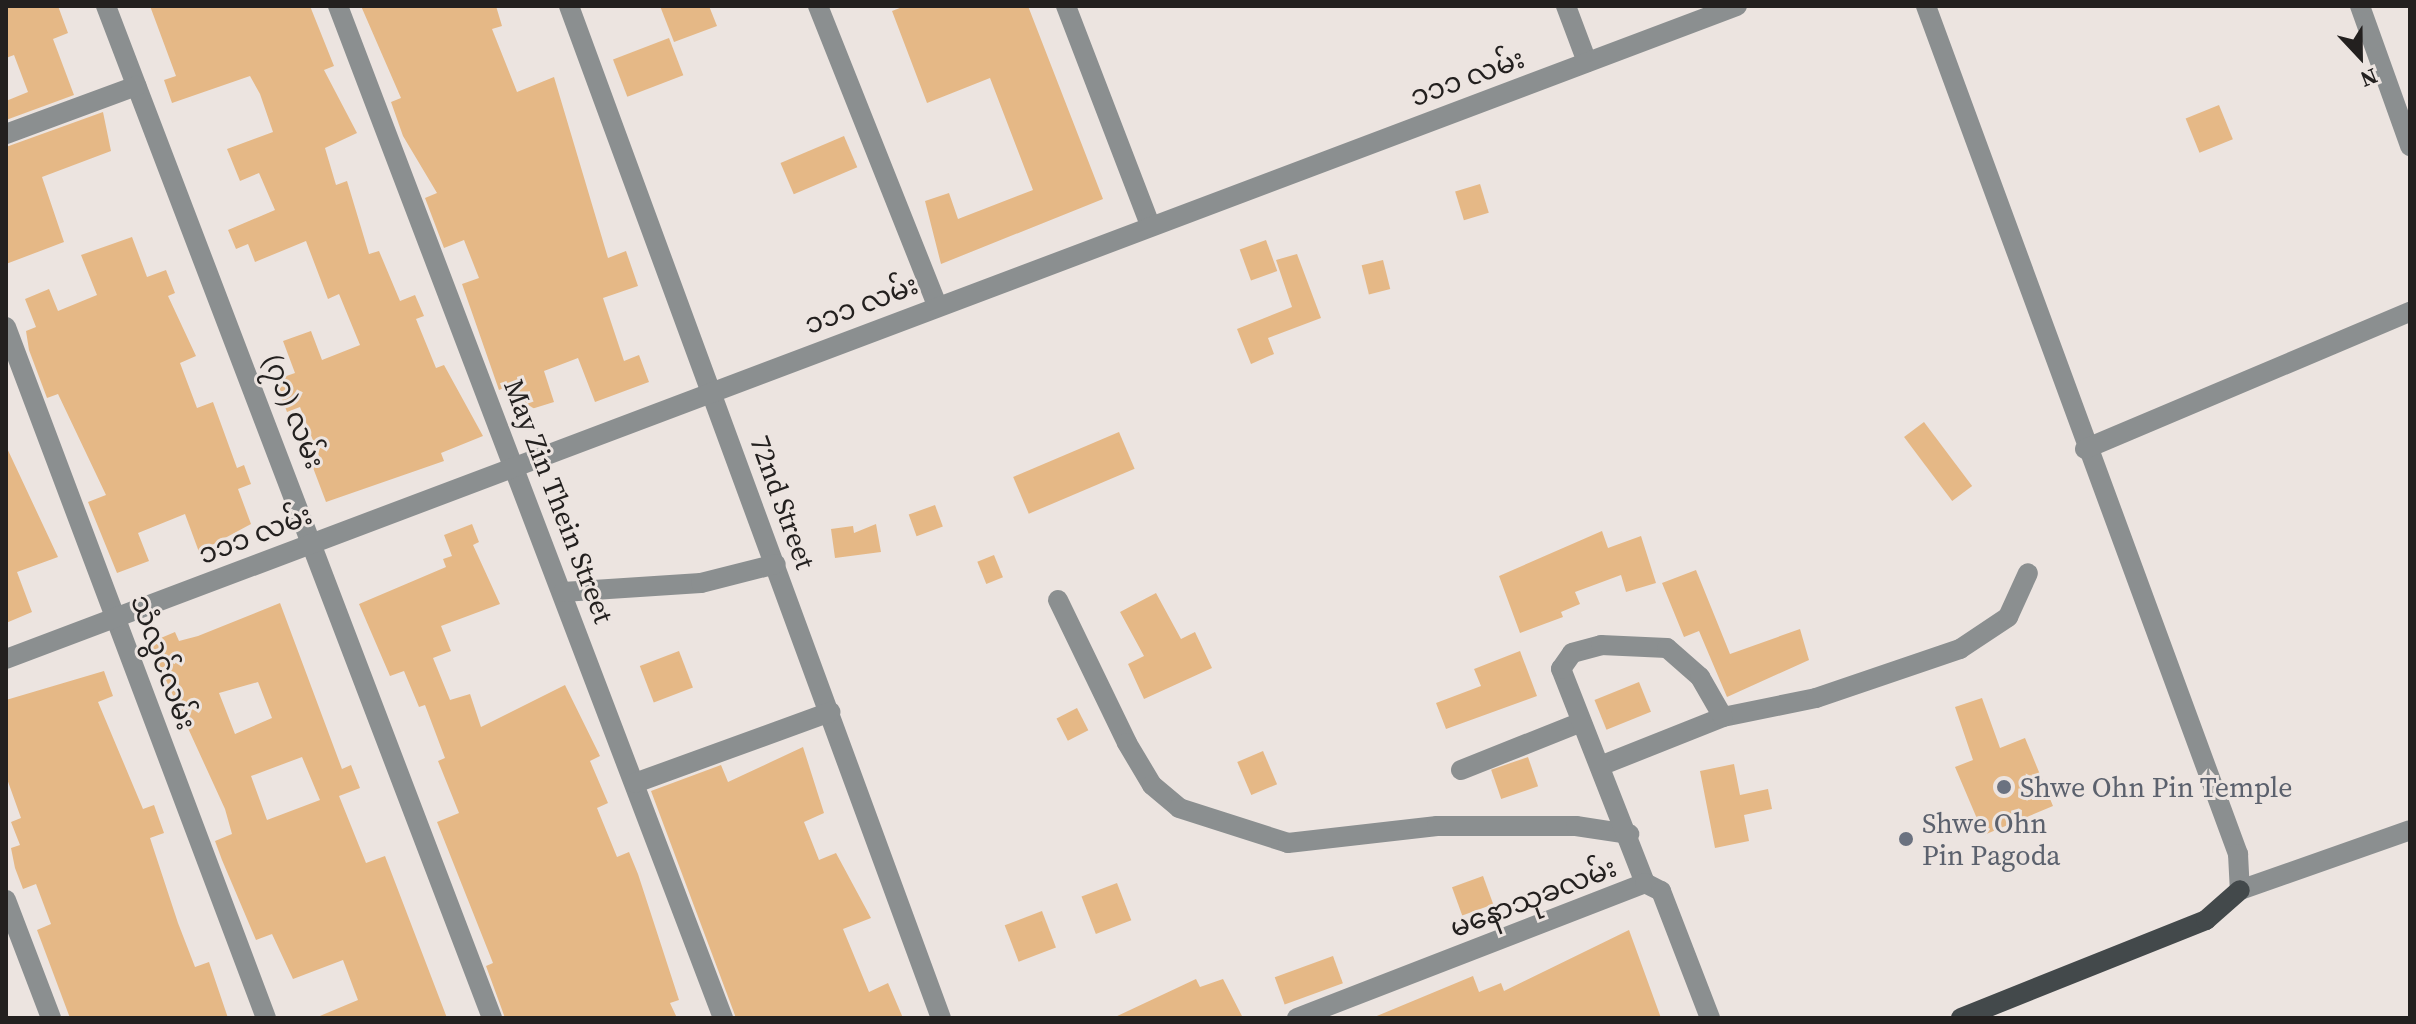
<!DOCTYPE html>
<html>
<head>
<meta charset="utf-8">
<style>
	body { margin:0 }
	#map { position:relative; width:2416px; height:1024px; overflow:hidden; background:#ece4e0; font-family:"Source Serif 4","Noto Sans Myanmar",serif }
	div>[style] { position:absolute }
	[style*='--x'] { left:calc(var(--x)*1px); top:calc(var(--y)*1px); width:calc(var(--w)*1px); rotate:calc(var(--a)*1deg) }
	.building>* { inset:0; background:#e5b886; transform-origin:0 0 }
	.minor>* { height:20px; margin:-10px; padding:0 10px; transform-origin:10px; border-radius:10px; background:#8b8f90 }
	.major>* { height:20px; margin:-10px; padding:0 10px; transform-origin:10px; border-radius:10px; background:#43494b }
	.dots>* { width:22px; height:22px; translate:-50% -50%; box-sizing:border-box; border:4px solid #ece4e0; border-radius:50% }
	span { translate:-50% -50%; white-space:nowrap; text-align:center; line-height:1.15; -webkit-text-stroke:6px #ece4e0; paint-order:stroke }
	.street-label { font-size:28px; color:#23201f }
	.worship-label { font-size:28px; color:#5b616d }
	.left { translate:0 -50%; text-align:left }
	.frame { position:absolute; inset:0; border:8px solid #23201f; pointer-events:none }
	.north { position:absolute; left:2320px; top:16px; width:80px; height:80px; -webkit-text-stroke:6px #ece4e0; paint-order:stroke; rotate:158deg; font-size:22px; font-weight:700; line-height:32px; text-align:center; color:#23201f }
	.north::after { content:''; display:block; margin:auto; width:28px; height:36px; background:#23201f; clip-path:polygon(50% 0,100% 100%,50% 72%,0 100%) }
</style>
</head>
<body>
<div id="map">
	<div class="building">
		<i style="clip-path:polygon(6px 6px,58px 6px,68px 33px,53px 39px,74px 95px,6px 120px,6px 101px,28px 92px,14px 55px,6px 58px)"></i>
		<i style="clip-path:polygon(150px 6px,310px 6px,334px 66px,324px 70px,357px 133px,325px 148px,336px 185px,347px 181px,369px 254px,379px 251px,400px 301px,415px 295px,424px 316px,416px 319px,436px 368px,444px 365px,483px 436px,441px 453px,444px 461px,326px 502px,312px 465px,321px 461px,300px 407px,287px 412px,275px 380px,295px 373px,283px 341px,311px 331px,322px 360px,360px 345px,339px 294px,328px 299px,306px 241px,255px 262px,248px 244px,236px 249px,228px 230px,275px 210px,259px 173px,240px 181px,227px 149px,273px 132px,260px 94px,250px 76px,172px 103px,164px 80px,176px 76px)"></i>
		<i style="clip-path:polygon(361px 6px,496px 6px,502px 26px,492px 29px,517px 92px,554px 77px,608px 258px,626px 251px,638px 286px,603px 298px,624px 361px,639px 355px,649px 382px,595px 402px,578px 358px,544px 371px,554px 402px,525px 411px,517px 382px,499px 390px,462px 284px,479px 278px,464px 240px,444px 248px,425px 198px,437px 193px,403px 136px,391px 102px,401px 98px)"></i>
		<i style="clip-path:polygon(660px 6px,709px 6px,717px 26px,674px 42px)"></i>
		<i style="clip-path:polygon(905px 6px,1028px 6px,1103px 199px,941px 264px,925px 201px,949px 193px,958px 219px,1033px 190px,990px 78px,927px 103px,892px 11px)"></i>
		<i style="left:669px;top:38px;width:40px;height:60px;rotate:69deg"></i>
		<i style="left:2219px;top:105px;width:37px;height:36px;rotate:68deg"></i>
		<i style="clip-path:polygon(103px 112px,111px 151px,42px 177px,64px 242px,6px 264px,6px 147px)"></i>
		<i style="left:844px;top:136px;width:34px;height:69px;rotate:67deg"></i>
		<i style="left:1480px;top:184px;width:30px;height:26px;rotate:73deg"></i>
		<i style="clip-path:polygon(132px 237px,147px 277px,166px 270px,175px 293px,168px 296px,196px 356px,180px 363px,197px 408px,213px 402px,237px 468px,244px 465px,251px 484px,238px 489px,251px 524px,199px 552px,185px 514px,138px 533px,149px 561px,117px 573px,88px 502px,106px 495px,58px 394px,47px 398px,29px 350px,26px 331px,36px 327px,25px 299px,49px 289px,58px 311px,97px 295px,81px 255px)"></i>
		<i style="left:1266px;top:240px;width:33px;height:28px;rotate:70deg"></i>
		<i style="clip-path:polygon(1297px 254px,1321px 318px,1268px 338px,1274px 354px,1251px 364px,1237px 329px,1292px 307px,1276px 260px)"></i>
		<i style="left:1383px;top:260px;width:30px;height:22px;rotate:76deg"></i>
		<i style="left:1924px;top:422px;width:80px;height:25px;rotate:53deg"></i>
		<i style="left:1119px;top:432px;width:40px;height:115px;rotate:67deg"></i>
		<i style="clip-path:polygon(6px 446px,58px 557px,17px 572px,32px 612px,6px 623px)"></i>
		<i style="left:935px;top:505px;width:23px;height:28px;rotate:70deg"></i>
		<i style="clip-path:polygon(472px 524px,479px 542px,473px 545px,500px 604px,441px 626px,451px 651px,433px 658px,450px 700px,470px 694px,481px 727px,565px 685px,600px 756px,590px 761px,608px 803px,597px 808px,617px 857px,629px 852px,638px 874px,679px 1000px,670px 1003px,677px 1018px,505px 1018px,486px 966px,493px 963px,437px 822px,459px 813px,438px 761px,445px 758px,425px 705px,419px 707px,404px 671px,390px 676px,359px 604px,446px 567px,443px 559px,452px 556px,444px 535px)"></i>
		<i style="clip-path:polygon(876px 524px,881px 552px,835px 558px,831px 529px,853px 526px,854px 533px)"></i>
		<i style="clip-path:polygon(1602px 531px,1608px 548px,1641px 536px,1656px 583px,1626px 592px,1621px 575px,1575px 592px,1580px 604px,1561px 612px,1563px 617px,1520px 633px,1499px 576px)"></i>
		<i style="left:994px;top:555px;width:24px;height:18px;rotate:68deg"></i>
		<i style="clip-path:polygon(1696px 570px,1730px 654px,1800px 629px,1809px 660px,1727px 697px,1699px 631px,1684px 637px,1662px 583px)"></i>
		<i style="clip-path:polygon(1156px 593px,1181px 639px,1195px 632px,1212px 668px,1144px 699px,1128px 664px,1144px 656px,1120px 612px)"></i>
		<i style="clip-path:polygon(evenodd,280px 603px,342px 769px,351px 765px,360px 788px,339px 796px,366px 863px,385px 856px,447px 1018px,315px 1018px,358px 1000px,343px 960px,293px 979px,272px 934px,256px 940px,222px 860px,215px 841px,232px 834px,225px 809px,149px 643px,175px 632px,179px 641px,198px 636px,280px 603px,258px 682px,272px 718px,235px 734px,219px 693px,258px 682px,280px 603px,302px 757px,320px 800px,267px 820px,251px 776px,302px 757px)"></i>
		<i style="left:679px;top:651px;width:39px;height:42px;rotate:69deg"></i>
		<i style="clip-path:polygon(1520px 651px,1537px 696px,1446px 729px,1436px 703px,1481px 686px,1474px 669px)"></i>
		<i style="clip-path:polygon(104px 671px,113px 696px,98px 702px,143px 809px,154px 805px,164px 833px,150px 838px,178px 923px,195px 967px,209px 962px,228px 1018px,70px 1018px,37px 930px,51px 924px,36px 884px,23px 889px,15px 868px,11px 848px,20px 845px,11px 822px,21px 818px,6px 776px,6px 700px)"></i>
		<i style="left:1639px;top:682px;width:32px;height:48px;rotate:68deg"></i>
		<i style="clip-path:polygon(1982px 698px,2000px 748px,2025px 738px,2053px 806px,1984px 835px,1955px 767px,1973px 760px,1955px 707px)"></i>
		<i style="left:1077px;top:708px;width:25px;height:23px;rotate:63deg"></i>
		<i style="clip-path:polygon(803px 747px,824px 813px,804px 822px,819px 860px,836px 853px,871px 918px,843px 929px,869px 992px,888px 983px,903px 1018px,736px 1018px,651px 791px,721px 765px,728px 782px)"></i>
		<i style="left:1263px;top:751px;width:36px;height:28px;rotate:67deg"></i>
		<i style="left:1528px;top:757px;width:31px;height:39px;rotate:71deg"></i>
		<i style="clip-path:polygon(1734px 764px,1740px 795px,1768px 789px,1772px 809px,1744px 815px,1749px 841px,1715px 848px,1700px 771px)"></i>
		<i style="left:1483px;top:876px;width:30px;height:33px;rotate:70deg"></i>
		<i style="left:1117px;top:883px;width:40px;height:38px;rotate:69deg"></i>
		<i style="left:1042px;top:911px;width:39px;height:40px;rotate:69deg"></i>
		<i style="clip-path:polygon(1629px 930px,1661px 1018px,1372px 1018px,1473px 976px,1479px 992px,1501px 983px,1504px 991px)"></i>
		<i style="left:1333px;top:956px;width:29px;height:62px;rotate:70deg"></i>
		<i style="clip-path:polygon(1196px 979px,1200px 987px,1223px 979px,1243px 1018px,1113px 1018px)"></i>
	</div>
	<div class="minor">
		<i style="--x:106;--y:6;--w:1083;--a:69.12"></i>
		<i style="--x:338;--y:6;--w:1083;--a:69.17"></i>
		<i style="--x:569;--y:6;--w:1078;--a:69.82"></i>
		<i style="--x:818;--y:6;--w:322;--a:68.3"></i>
		<i style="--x:1066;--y:6;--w:235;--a:69"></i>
		<i style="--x:1566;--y:6;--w:60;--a:69.4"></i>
		<i style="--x:1926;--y:6;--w:904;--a:69.8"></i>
		<i style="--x:2238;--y:854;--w:36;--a:87"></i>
		<i style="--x:2240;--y:890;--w:180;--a:-19.4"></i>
		<i style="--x:2360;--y:6;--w:149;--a:70.3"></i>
		<i style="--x:6;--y:134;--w:139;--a:-20.3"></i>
		<i style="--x:6;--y:327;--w:738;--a:69.38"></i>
		<i style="--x:2085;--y:449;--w:353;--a:-22.9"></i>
		<i style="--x:563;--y:592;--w:138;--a:-3.7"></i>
		<i style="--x:701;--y:583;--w:77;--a:-14.2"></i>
		<i style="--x:1058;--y:600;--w:159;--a:64.2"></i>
		<i style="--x:1127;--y:743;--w:49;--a:59.2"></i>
		<i style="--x:1152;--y:785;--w:35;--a:40"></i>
		<i style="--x:1179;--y:808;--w:114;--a:17.8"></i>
		<i style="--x:1288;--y:843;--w:150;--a:-6.5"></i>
		<i style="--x:1437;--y:826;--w:139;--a:0"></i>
		<i style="--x:1576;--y:826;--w:54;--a:8.6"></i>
		<i style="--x:6;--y:659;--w:1850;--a:-20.67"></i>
		<i style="--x:1600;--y:766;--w:132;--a:-21.7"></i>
		<i style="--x:1723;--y:717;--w:95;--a:-11.5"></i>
		<i style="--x:1816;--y:698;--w:152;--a:-18.8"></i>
		<i style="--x:1960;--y:649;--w:58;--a:-33.7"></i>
		<i style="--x:2008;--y:617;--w:48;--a:-65.6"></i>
		<i style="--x:1461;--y:770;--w:127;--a:-21.7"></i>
		<i style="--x:635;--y:783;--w:208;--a:-20"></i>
		<i style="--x:1645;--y:883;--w:230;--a:-111.4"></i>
		<i style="--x:1561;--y:669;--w:19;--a:-55"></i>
		<i style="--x:1572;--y:653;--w:30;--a:-15"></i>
		<i style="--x:1601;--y:645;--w:66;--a:2.6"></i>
		<i style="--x:1667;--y:648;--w:44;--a:41.3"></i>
		<i style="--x:1700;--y:677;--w:46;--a:60.1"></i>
		<i style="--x:6;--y:900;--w:126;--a:69.1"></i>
		<i style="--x:1297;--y:1018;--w:373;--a:-21.2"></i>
		<i style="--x:1645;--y:883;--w:18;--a:27"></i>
		<i style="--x:1661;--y:891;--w:136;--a:68.9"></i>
	</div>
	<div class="major">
		<i style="--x:1961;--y:1018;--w:264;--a:-21.8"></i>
		<i style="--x:2206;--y:920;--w:45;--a:-41.4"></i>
	</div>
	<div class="dots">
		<i style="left:2004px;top:787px;background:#6b7280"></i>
		<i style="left:1906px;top:839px;background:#6b7280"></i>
	</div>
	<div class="street-label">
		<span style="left:1467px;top:77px;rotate:-20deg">၁၁၁ လမ်း</span>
		<span style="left:861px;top:304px;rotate:-21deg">၁၁၁ လမ်း</span>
		<span style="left:294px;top:411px;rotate:68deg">(၇၁) လမ်း</span>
		<span style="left:559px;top:501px;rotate:69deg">May Zin Thein Street</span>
		<span style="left:783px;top:502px;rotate:70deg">72nd Street</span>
		<span style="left:255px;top:534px;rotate:-21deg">၁၁၁ လမ်း</span>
		<span style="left:164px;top:662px;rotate:70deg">သံလွင်လမ်း</span>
		<span style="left:1533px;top:897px;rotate:-21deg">မနောသုခလမ်း</span>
	</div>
	<div class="worship-label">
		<span class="left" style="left:2020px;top:787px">Shwe Ohn Pin Temple</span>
		<span class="left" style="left:1922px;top:839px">Shwe Ohn<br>Pin Pagoda</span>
	</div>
	<div class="frame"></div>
	<div class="north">N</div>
</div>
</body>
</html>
